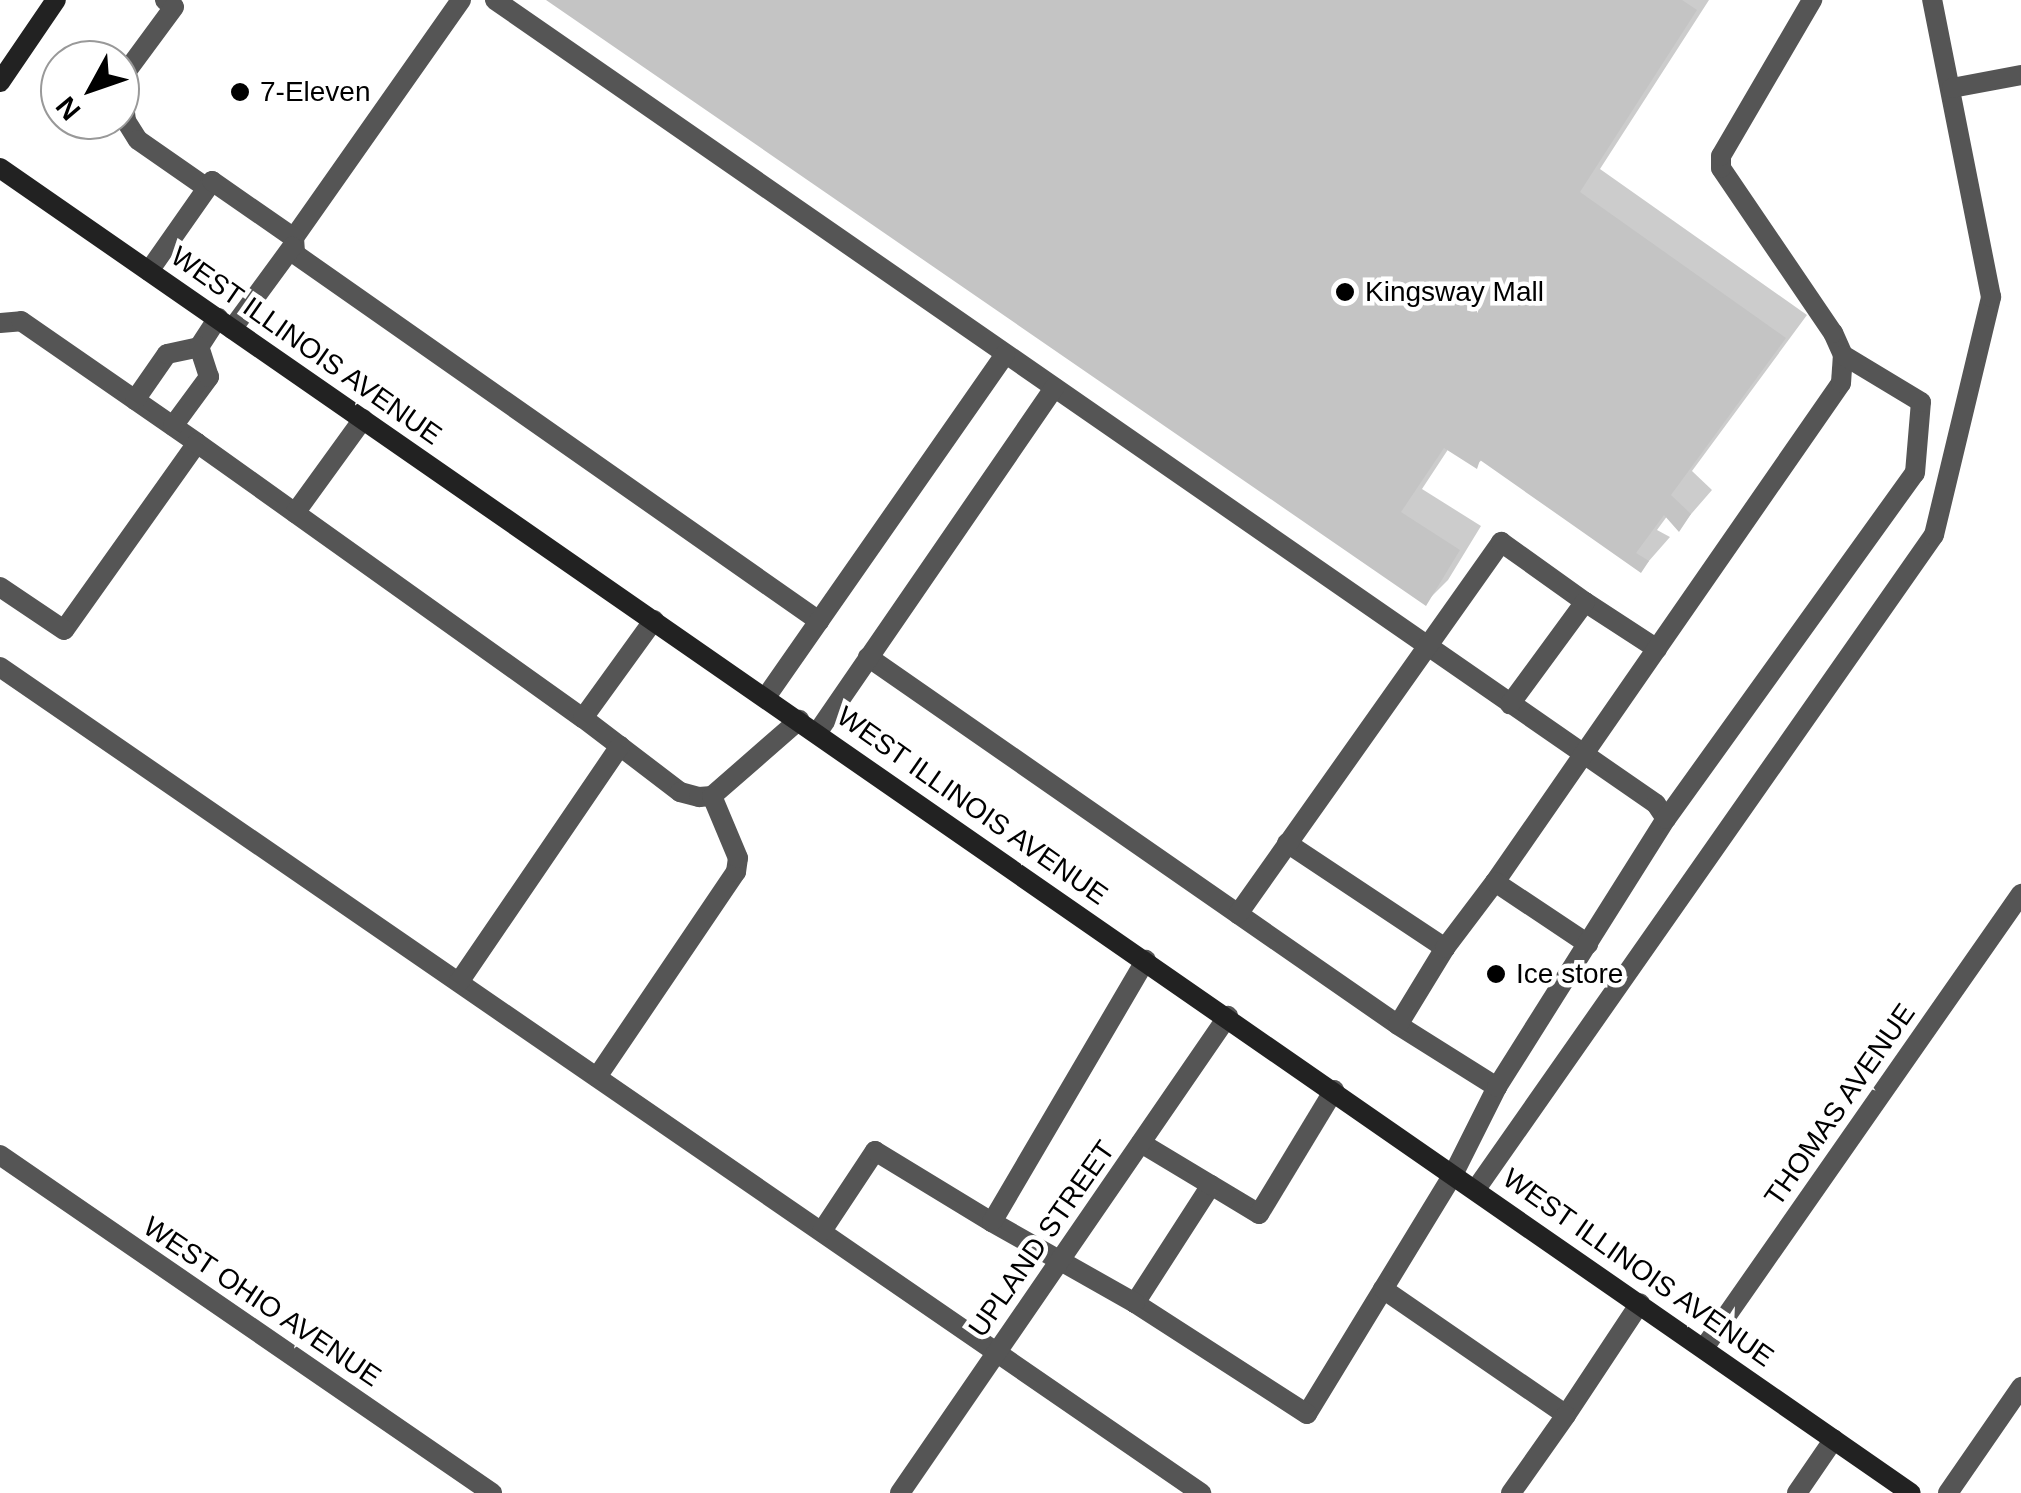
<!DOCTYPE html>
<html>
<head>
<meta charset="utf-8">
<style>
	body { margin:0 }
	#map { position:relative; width:2021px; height:1493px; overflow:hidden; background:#fff; font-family:Helvetica,sans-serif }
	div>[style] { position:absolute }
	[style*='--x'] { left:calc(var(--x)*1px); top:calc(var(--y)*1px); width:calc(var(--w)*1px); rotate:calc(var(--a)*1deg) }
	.shadow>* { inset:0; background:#0003 }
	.building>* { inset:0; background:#c4c4c4 }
	.service>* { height:20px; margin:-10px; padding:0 10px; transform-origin:10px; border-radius:10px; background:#555 }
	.minor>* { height:20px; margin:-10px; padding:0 10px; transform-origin:10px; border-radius:10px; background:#555 }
	.secondary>* { height:20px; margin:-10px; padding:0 10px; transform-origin:10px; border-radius:10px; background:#222 }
	.dots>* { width:28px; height:28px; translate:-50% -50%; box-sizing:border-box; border:5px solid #fff; border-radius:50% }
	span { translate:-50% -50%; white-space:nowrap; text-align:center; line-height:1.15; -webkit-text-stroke:9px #fff; paint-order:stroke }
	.poi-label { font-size:28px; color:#000 }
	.left { translate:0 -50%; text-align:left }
	.street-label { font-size:28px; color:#000 }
	.north { position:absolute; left:40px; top:40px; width:100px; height:100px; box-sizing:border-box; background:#fff; border:2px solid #999; border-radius:50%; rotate:230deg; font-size:28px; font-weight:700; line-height:40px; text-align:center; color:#000 }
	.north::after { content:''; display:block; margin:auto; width:35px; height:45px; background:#000; clip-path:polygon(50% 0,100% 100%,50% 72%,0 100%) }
</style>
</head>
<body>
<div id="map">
	<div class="shadow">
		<i style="clip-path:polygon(552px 0,1709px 0,1600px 169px,1807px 315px,1692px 471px,1712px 490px,1679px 528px,1668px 515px,1657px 530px,1670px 537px,1641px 570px,1483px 459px,1476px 465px,1449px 448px,1422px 489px,1481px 526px,1448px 580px,1426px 602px)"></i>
	</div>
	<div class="building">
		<i style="clip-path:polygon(546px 0,1682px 0,1697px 10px,1580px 192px,1786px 338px,1671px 495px,1691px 514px,1679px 532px,1664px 515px,1636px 553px,1649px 561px,1641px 573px,1480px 460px,1477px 469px,1444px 448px,1401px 512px,1460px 550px,1426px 606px)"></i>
	</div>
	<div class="service">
		<i style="--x:165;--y:0;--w:11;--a:38"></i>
		<i style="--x:174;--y:7;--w:89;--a:126.4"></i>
		<i style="--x:121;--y:79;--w:42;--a:83.2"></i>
		<i style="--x:126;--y:121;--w:22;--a:58"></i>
		<i style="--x:138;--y:140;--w:84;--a:34.8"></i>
		<i style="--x:461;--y:0;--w:291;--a:125.1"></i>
		<i style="--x:294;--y:238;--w:16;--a:86"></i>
		<i style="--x:295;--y:254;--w:640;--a:35.01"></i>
		<i style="--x:495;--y:0;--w:1412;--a:34.7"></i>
		<i style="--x:1656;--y:804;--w:18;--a:56"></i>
		<i style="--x:149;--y:271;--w:110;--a:-55"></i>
		<i style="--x:212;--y:181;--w:100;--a:34.8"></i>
		<i style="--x:0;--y:323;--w:21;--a:-5"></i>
		<i style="--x:21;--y:321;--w:214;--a:34.7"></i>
		<i style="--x:197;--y:443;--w:229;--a:125.4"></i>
		<i style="--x:64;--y:630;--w:77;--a:-146.1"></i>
		<i style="--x:232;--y:329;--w:102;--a:-53.8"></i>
		<i style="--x:135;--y:400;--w:56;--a:-55.2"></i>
		<i style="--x:167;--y:354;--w:33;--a:-12"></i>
		<i style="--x:199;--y:347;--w:35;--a:-57"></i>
		<i style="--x:173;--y:426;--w:61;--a:-53.7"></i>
		<i style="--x:209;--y:377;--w:32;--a:-108"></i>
		<i style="--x:197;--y:443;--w:474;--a:35.5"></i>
		<i style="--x:583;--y:718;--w:121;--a:-54.1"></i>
		<i style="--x:295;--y:513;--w:116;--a:-54.1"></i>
		<i style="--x:1585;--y:602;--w:86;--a:33.1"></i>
		<i style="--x:868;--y:657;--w:645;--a:34.77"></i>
		<i style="--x:1398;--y:1025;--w:117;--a:32.1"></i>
		<i style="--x:1497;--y:1087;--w:96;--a:116.6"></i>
		<i style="--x:1454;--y:1173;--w:282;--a:121.4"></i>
		<i style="--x:1307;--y:1414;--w:205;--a:-147.2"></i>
		<i style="--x:1135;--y:1303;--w:140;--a:-57.2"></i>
		<i style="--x:1211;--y:1185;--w:56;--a:31.1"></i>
		<i style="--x:1259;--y:1214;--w:145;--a:-58.8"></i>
		<i style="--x:0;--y:667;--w:1458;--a:34.52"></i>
		<i style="--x:766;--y:697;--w:418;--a:-55.1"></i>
		<i style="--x:583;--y:718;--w:122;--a:37.3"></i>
		<i style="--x:680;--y:792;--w:20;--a:15"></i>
		<i style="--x:699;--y:797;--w:13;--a:-4"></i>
		<i style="--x:712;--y:796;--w:116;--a:-41.1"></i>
		<i style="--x:817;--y:733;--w:419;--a:-55.5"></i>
		<i style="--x:1287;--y:843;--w:190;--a:33.6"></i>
		<i style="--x:1445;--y:948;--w:90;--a:121.4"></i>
		<i style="--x:1495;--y:882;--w:607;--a:-55.26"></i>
		<i style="--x:1841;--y:383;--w:28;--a:-86"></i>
		<i style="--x:1843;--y:355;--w:24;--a:-114"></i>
		<i style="--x:1833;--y:333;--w:199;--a:-124.2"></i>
		<i style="--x:1721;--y:168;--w:12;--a:-90"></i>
		<i style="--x:1721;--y:156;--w:181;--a:-59.7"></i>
		<i style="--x:1238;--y:914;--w:456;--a:-54.7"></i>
		<i style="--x:1501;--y:542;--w:103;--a:35.5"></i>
		<i style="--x:1585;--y:602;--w:127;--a:126.3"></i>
		<i style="--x:1445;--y:948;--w:83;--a:-52.9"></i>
		<i style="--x:1495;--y:882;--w:112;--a:33.7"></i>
		<i style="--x:459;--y:982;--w:286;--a:-55.7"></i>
		<i style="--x:597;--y:1077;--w:248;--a:-55.9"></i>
		<i style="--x:736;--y:872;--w:14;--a:-82"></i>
		<i style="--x:738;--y:858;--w:67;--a:-112.8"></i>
		<i style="--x:1497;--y:1087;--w:317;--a:-57.8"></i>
		<i style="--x:1666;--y:819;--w:426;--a:-54.3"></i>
		<i style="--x:1915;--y:473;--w:71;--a:-85.2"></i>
		<i style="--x:1921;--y:402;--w:91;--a:-148.9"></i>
		<i style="--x:1141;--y:1143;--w:82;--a:31"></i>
		<i style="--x:1476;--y:1189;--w:798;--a:-55"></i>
		<i style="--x:1934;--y:535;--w:245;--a:-76.5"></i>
		<i style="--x:1991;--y:297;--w:303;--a:-101.2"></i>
		<i style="--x:822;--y:1231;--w:96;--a:-56.5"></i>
		<i style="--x:875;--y:1151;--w:137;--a:31.3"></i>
		<i style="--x:1383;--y:1289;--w:222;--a:34.5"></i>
		<i style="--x:1566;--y:1415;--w:134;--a:-56.5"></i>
		<i style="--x:1135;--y:1303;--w:164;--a:-150.5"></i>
		<i style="--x:992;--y:1222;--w:304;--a:-59.6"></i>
		<i style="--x:1511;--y:1493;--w:95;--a:-54.8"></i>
		<i style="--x:1948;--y:1493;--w:129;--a:-55.4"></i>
	</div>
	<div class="minor">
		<i style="--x:1952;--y:88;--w:70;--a:-10.7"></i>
		<i style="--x:0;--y:1155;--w:597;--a:34.49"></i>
		<i style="--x:1704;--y:1348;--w:554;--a:-55.08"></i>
		<i style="--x:900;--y:1493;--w:579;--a:-55.49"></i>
		<i style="--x:1797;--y:1493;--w:65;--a:-55.6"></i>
	</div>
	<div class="secondary">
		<i style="--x:0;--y:82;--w:99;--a:-55.7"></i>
		<i style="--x:0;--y:168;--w:2325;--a:34.74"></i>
	</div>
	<div class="dots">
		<i style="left:240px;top:92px;background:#000"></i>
		<i style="left:1345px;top:292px;background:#000"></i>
		<i style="left:1496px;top:974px;background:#000"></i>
	</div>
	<div class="poi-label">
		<span class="left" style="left:260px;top:92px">7-Eleven</span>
		<span class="left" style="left:1365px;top:292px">Kingsway Mall</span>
		<span class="left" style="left:1516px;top:974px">Ice store</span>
	</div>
	<div class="street-label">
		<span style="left:306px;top:346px;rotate:35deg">WEST ILLINOIS AVENUE</span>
		<span style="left:972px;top:806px;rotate:35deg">WEST ILLINOIS AVENUE</span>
		<span style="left:1840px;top:1105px;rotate:-55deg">THOMAS AVENUE</span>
		<span style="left:1042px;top:1239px;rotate:-55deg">UPLAND STREET</span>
		<span style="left:1638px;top:1268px;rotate:35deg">WEST ILLINOIS AVENUE</span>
		<span style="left:262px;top:1302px;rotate:34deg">WEST OHIO AVENUE</span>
	</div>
	<div class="north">N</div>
</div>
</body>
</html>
